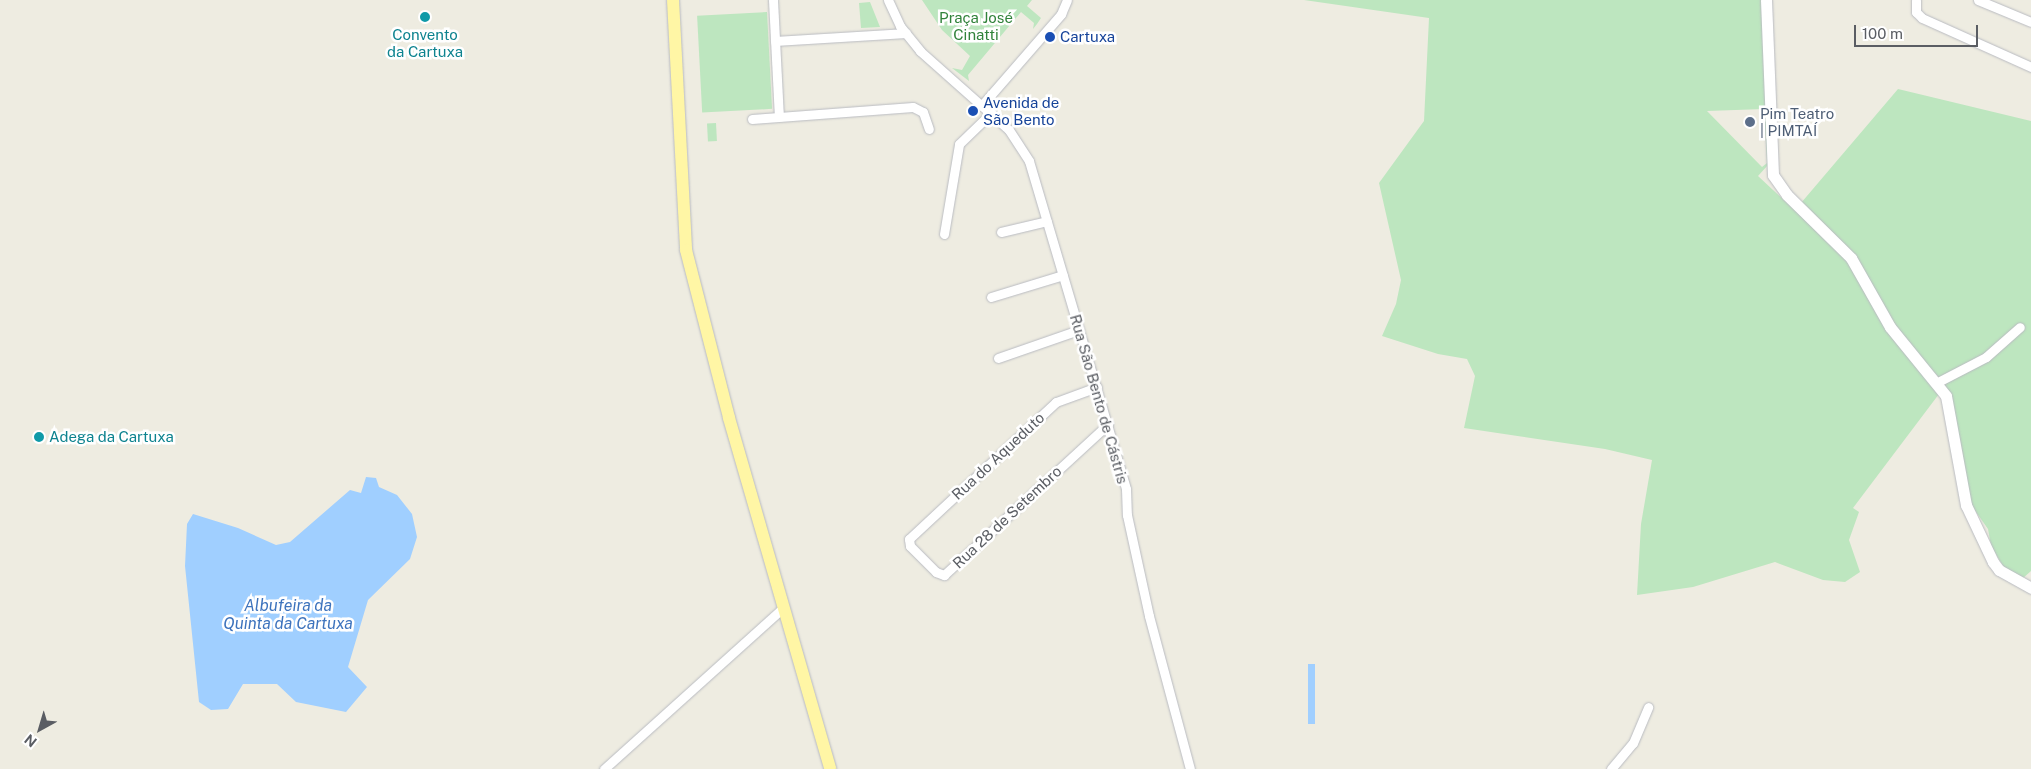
<!DOCTYPE html>
<html>
<head>
<meta charset="utf-8">
<style>
	body { margin:0 }
	#map { position:relative; width:2031px; height:769px; overflow:hidden; background:#eeece1; font-family:"Public Sans",sans-serif }
	div>[style] { position:absolute }
	[style*='--x'] { left:calc(var(--x)*1px); top:calc(var(--y)*1px); width:calc(var(--w)*1px); rotate:calc(var(--a)*1deg) }
	.green>* { inset:0; background:#bde6bf; transform-origin:0 0 }
	.water>* { inset:0; background:#a0cfff; transform-origin:0 0 }
	.roads { filter:drop-shadow(0 0 1px #b9bbc1) drop-shadow(0 0 1px #b9bbc1) }
	.street>* { height:9px; margin:-4.5px; padding:0 4.5px; transform-origin:4.5px; border-radius:4.5px; background:#fff }
	.secondary>* { height:11px; margin:-5.5px; padding:0 5.5px; transform-origin:5.5px; border-radius:5.5px; background:#fff }
	.primary>* { height:12px; margin:-6px; padding:0 6px; transform-origin:6px; border-radius:6px; background:#fff6a5 }
	.dots>* { width:14px; height:14px; translate:-50% -50%; box-sizing:border-box; border:2px solid #fff; border-radius:50% }
	span { translate:-50% -50%; white-space:nowrap; text-align:center; line-height:1.15; -webkit-text-stroke:5px #fff; paint-order:stroke }
	.park-label { font-size:15px; color:#31833b }
	.culture-label { font-size:15px; color:#0d838f }
	.left { translate:0 -50%; text-align:left }
	.transit-label { font-size:15px; color:#164399 }
	.service-label { font-size:15px; color:#4e5e75 }
	.street-label { font-size:15px; color:#5a5d63 }
	.water-label { font-size:16px; color:#3d73bd; font-style:italic }
	.north { position:absolute; left:15px; top:704px; width:50px; height:50px; -webkit-text-stroke:4px #fff; paint-order:stroke; rotate:219deg; font-size:14px; font-weight:700; line-height:20px; text-align:center; color:#5a5d63 }
	.north::after { content:''; display:block; margin:auto; width:18px; height:22px; background:#5a5d63; clip-path:polygon(50% 0,100% 100%,50% 72%,0 100%) }
	.scale { position:absolute; left:1854px; top:25px; width:124px; height:22px; box-sizing:border-box; border:2px solid #5a5d63; border-top:0; padding-left:6px; font-size:15px; line-height:18px; white-space:nowrap; color:#5a5d63; -webkit-text-stroke:4px #fff; paint-order:stroke }
</style>
</head>
<body>
<div id="map">
	<div class="green">
		<i style="clip-path:polygon(922px 0,1032px 0,1027px 6px,1041px 18px,1037px 24px,1033px 29px,1034px 23px,1021px 12px,968px 75px,969px 81px,952px 68px,962px 70px,970px 56px,942px 30px)"></i>
		<i style="clip-path:polygon(evenodd,1304px 0,1762px 0,1768px 165px,1758px 176px,1844px 256px,1939px 394px,1853px 508px,1859px 512px,1849px 540px,1860px 572px,1845px 582px,1823px 580px,1775px 562px,1693px 587px,1637px 595px,1641px 524px,1652px 460px,1605px 449px,1464px 428px,1475px 376px,1467px 359px,1438px 354px,1382px 336px,1396px 304px,1401px 280px,1379px 183px,1424px 121px,1429px 18px,1304px 0,1764px 109px,1767px 163px,1762px 167px,1707px 111px,1764px 109px)"></i>
		<i style="clip-path:polygon(870px 2px,880px 27px,861px 28px,859px 3px)"></i>
		<i style="left:767px;top:12px;width:97px;height:70px;rotate:87deg"></i>
		<i style="clip-path:polygon(1898px 89px,2031px 121px,2031px 571px,2022px 579px,2003px 566px,1991px 546px,1988px 529px,1969px 502px,1945px 384px,1904px 340px,1847px 247px,1801px 203px)"></i>
		<i style="left:716px;top:123px;width:18px;height:9px;rotate:87deg"></i>
	</div>
	<div class="water">
		<i style="clip-path:polygon(366px 477px,376px 478px,379px 487px,397px 495px,412px 514px,417px 537px,410px 559px,368px 600px,348px 667px,367px 687px,346px 712px,296px 702px,277px 684px,243px 684px,228px 709px,211px 710px,199px 702px,185px 566px,187px 524px,193px 514px,238px 528px,276px 545px,290px 542px,350px 490px,361px 493px)"></i>
		<i style="left:1308px;top:664px;width:7px;height:60px"></i>
	</div>
	<div class="roads">
		<div class="street">
			<i style="--x:773;--y:0;--w:117;--a:87.1"></i>
			<i style="--x:888;--y:0;--w:29;--a:65"></i>
			<i style="--x:900;--y:26;--w:32;--a:51"></i>
			<i style="--x:920;--y:51;--w:119;--a:41.6"></i>
			<i style="--x:1009;--y:130;--w:37;--a:57"></i>
			<i style="--x:1029;--y:161;--w:342;--a:73.5"></i>
			<i style="--x:1126;--y:489;--w:26;--a:88"></i>
			<i style="--x:1127;--y:515;--w:103;--a:77.7"></i>
			<i style="--x:1149;--y:616;--w:158;--a:75"></i>
			<i style="--x:1916;--y:0;--w:12;--a:90"></i>
			<i style="--x:1916;--y:12;--w:8;--a:45"></i>
			<i style="--x:1922;--y:18;--w:120;--a:24.2"></i>
			<i style="--x:1978;--y:0;--w:57;--a:22.5"></i>
			<i style="--x:775;--y:41;--w:131;--a:-3.5"></i>
			<i style="--x:982;--y:105;--w:121;--a:-49"></i>
			<i style="--x:1061;--y:14;--w:15;--a:-67"></i>
			<i style="--x:752;--y:119;--w:161;--a:-4.3"></i>
			<i style="--x:913;--y:107;--w:11;--a:27"></i>
			<i style="--x:923;--y:112;--w:18;--a:71"></i>
			<i style="--x:1001;--y:232;--w:47;--a:-13.4"></i>
			<i style="--x:944;--y:234;--w:91;--a:-80.5"></i>
			<i style="--x:959;--y:144;--w:45;--a:-44.1"></i>
			<i style="--x:991;--y:297;--w:75;--a:-17"></i>
			<i style="--x:998;--y:358;--w:86;--a:-19.1"></i>
			<i style="--x:1936;--y:383;--w:56;--a:-27.5"></i>
			<i style="--x:1986;--y:357;--w:45;--a:-41.4"></i>
			<i style="--x:1097;--y:387;--w:44;--a:159.9"></i>
			<i style="--x:1056;--y:402;--w:201;--a:137"></i>
			<i style="--x:909;--y:539;--w:7;--a:82"></i>
			<i style="--x:910;--y:546;--w:37;--a:45"></i>
			<i style="--x:936;--y:572;--w:9;--a:21"></i>
			<i style="--x:944;--y:575;--w:223;--a:-42.6"></i>
			<i style="--x:604;--y:769;--w:241;--a:-42"></i>
			<i style="--x:1611;--y:769;--w:34;--a:-50"></i>
			<i style="--x:1633;--y:743;--w:39;--a:-67"></i>
		</div>
		<div class="secondary">
			<i style="--x:1766;--y:0;--w:175;--a:87.7"></i>
			<i style="--x:1773;--y:175;--w:24;--a:55"></i>
			<i style="--x:1787;--y:195;--w:90;--a:44.5"></i>
			<i style="--x:1851;--y:258;--w:79;--a:60.5"></i>
			<i style="--x:1890;--y:327;--w:89;--a:50.9"></i>
			<i style="--x:1946;--y:396;--w:111;--a:79.6"></i>
			<i style="--x:1966;--y:505;--w:63;--a:64.7"></i>
			<i style="--x:1993;--y:562;--w:10;--a:53"></i>
			<i style="--x:1999;--y:570;--w:37;--a:29"></i>
		</div>
		<div class="primary">
			<i style="--x:673;--y:0;--w:250;--a:87"></i>
			<i style="--x:686;--y:250;--w:173;--a:75.6"></i>
			<i style="--x:729;--y:418;--w:365;--a:73.9"></i>
		</div>
	</div>
	<div class="dots">
		<i style="left:425px;top:17px;background:#0f9aa8"></i>
		<i style="left:1050px;top:37px;background:#1a4fb4"></i>
		<i style="left:973px;top:111px;background:#1a4fb4"></i>
		<i style="left:1750px;top:122px;background:#5c6f8a"></i>
		<i style="left:39px;top:437px;background:#0f9aa8"></i>
	</div>
	<div class="park-label">
		<span style="left:976px;top:26px">Praça José<br>Cinatti</span>
	</div>
	<div class="culture-label">
		<span style="left:425px;top:43px">Convento<br>da Cartuxa</span>
		<span class="left" style="left:49px;top:437px">Adega da Cartuxa</span>
	</div>
	<div class="transit-label">
		<span class="left" style="left:1060px;top:37px">Cartuxa</span>
		<span class="left" style="left:983px;top:111px">Avenida de<br>São Bento</span>
	</div>
	<div class="service-label">
		<span class="left" style="left:1760px;top:122px">Pim Teatro<br>| PIMTAÍ</span>
	</div>
	<div class="street-label">
		<span style="left:1099px;top:399px;rotate:74deg">Rua São Bento de Cástris</span>
		<span style="left:998px;top:456px;rotate:-43deg">Rua do Aqueduto</span>
		<span style="left:1007px;top:517px;rotate:-43deg">Rua 28 de Setembro</span>
	</div>
	<div class="water-label">
		<span style="left:288px;top:615px">Albufeira da<br>Quinta da Cartuxa</span>
	</div>
	<div class="north">N</div>
	<div class="scale">100 m</div>
</div>
</body>
</html>
